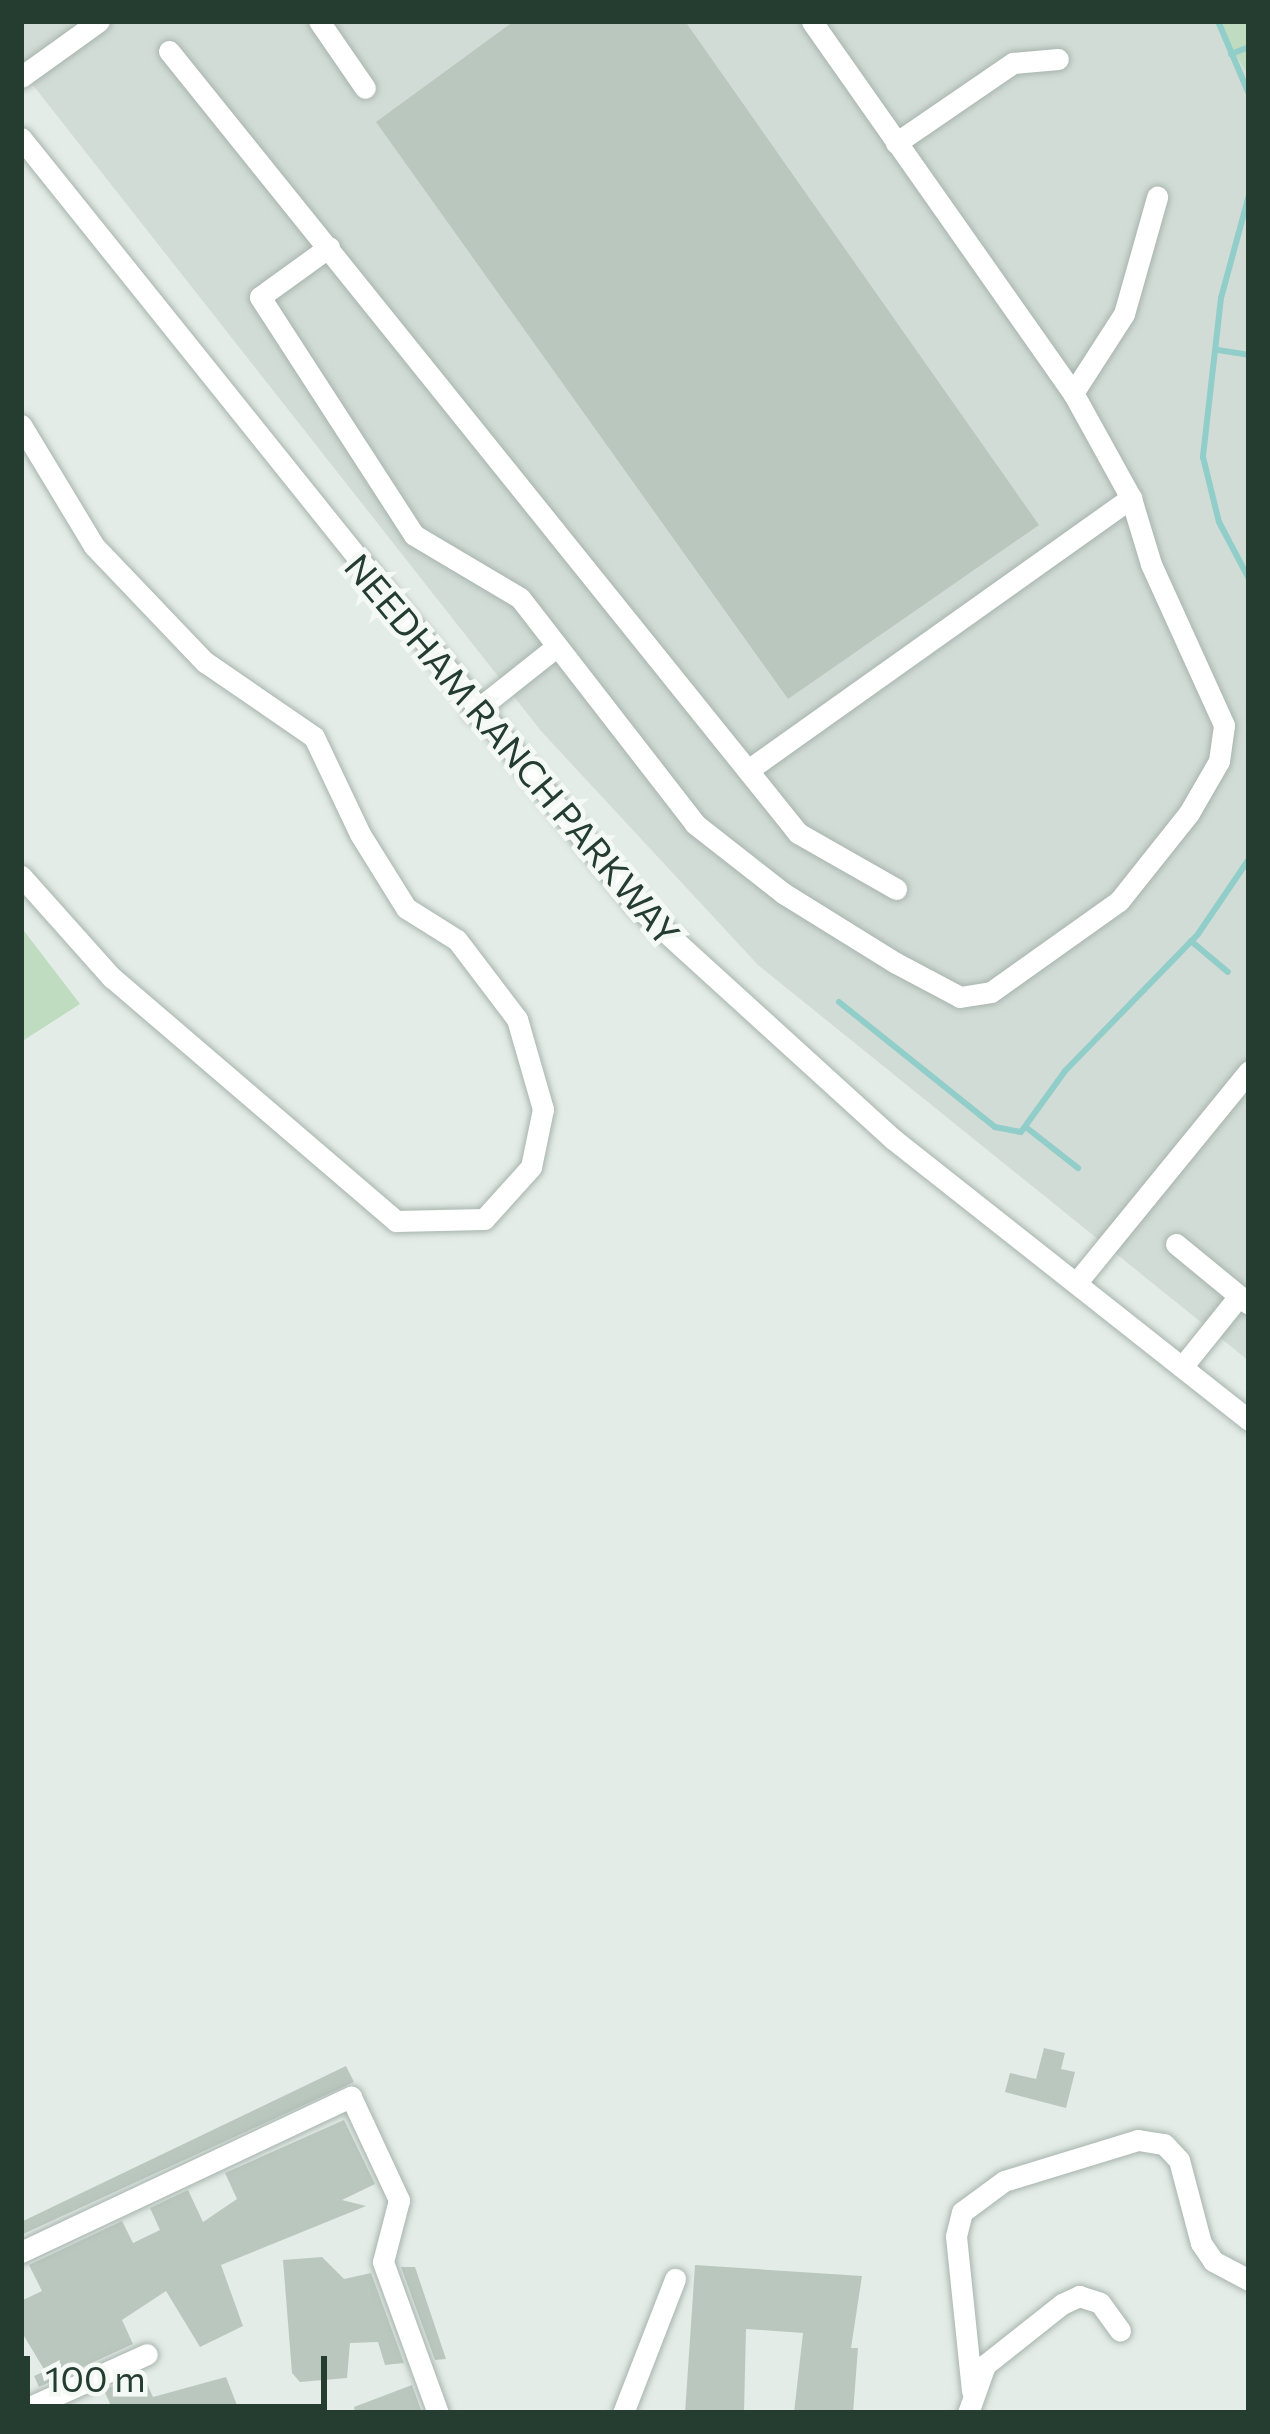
<!DOCTYPE html>
<html>
<head>
<meta charset="utf-8">
<style>
	body { margin:0 }
	#map { position:relative; width:1270px; height:2434px; overflow:hidden; background:#e4ece7; font-family:Commissioner,sans-serif }
	div>[style] { position:absolute }
	[style*='--x'] { left:calc(var(--x)*1px); top:calc(var(--y)*1px); width:calc(var(--w)*1px); rotate:calc(var(--a)*1deg) }
	.built>* { inset:0; background:#d2dcd6 }
	.green>* { inset:0; background:#bfdcc1 }
	.stream>* { height:6px; margin:-3px; padding:0 3px; transform-origin:3px; border-radius:3px; background:#91cdc9 }
	.building>* { inset:0; background:#bac7bf }
	.roads { filter:drop-shadow(0 0 3px #a7b4ad) drop-shadow(0 0 3px #a7b4ad) }
	.minor>* { height:21px; margin:-10.5px; padding:0 10.5px; transform-origin:10.5px; border-radius:10.5px; background:#fff }
	span { translate:-50% -50%; white-space:nowrap; text-align:center; line-height:1.15; -webkit-text-stroke:10px #f4f9f6; paint-order:stroke }
	.street-label { font-size:36px; color:#253d31 }
	.frame { position:absolute; inset:0; border:24px solid #253d31; pointer-events:none }
	.scale { position:absolute; left:24px; top:2356px; width:303px; height:54px; box-sizing:border-box; border:6px solid #253d31; border-top:0; padding-left:15px; font-size:36px; line-height:42px; white-space:nowrap; color:#253d31; -webkit-text-stroke:9px #f4f9f6; paint-order:stroke }
</style>
</head>
<body>
<div id="map">
	<div class="built">
		<i style="clip-path:polygon(21px 21px,1213px 21px,1249px 76px,1249px 1361px,758px 965px,541px 731px,21px 70px)"></i>
	</div>
	<div class="green">
		<i style="clip-path:polygon(1213px 21px,1249px 21px,1249px 76px)"></i>
		<i style="clip-path:polygon(21px 927px,80px 1004px,21px 1042px)"></i>
	</div>
	<div class="stream">
		<i style="--x:1218;--y:21;--w:79;--a:67"></i>
		<i style="--x:1231;--y:54;--w:19;--a:-21"></i>
		<i style="--x:1249;--y:195;--w:107;--a:105.2"></i>
		<i style="--x:1221;--y:298;--w:160;--a:96.5"></i>
		<i style="--x:1203;--y:457;--w:67;--a:76.2"></i>
		<i style="--x:1219;--y:522;--w:64;--a:62.2"></i>
		<i style="--x:1218;--y:350;--w:31;--a:9"></i>
		<i style="--x:1191;--y:941;--w:48;--a:40"></i>
		<i style="--x:839;--y:1002;--w:200;--a:38.7"></i>
		<i style="--x:995;--y:1127;--w:26;--a:11"></i>
		<i style="--x:1021;--y:1132;--w:75;--a:-54.2"></i>
		<i style="--x:1065;--y:1071;--w:191;--a:-45.8"></i>
		<i style="--x:1198;--y:934;--w:91;--a:-55.8"></i>
		<i style="--x:1027;--y:1128;--w:65;--a:38.1"></i>
	</div>
	<div class="building">
		<i style="clip-path:polygon(514px 21px,685px 21px,1039px 525px,788px 699px,376px 122px)"></i>
		<i style="clip-path:polygon(1044px 2048px,1065px 2053px,1061px 2069px,1075px 2072px,1066px 2108px,1005px 2092px,1010px 2073px,1036px 2079px)"></i>
		<i style="clip-path:polygon(346px 2066px,354px 2082px,21px 2235px,21px 2222px)"></i>
		<i style="clip-path:polygon(344px 2120px,375px 2184px,342px 2200px,366px 2206px,221px 2265px,243px 2326px,200px 2347px,166px 2291px,122px 2320px,133px 2344px,39px 2387px,34px 2376px,45px 2371px,21px 2331px,21px 2301px,42px 2291px,29px 2265px,122px 2221px,133px 2243px,160px 2230px,150px 2208px,188px 2190px,203px 2222px,237px 2199px,225px 2173px)"></i>
		<i style="clip-path:polygon(322px 2257px,344px 2279px,371px 2273px,404px 2363px,385px 2365px,378px 2342px,350px 2343px,347px 2378px,300px 2382px,292px 2373px,283px 2260px)"></i>
		<i style="clip-path:polygon(695px 2265px,862px 2276px,851px 2348px,858px 2348px,853px 2413px,794px 2413px,803px 2333px,746px 2329px,744px 2413px,685px 2413px)"></i>
		<i style="clip-path:polygon(401px 2267px,415px 2267px,446px 2359px,435px 2360px)"></i>
		<i style="clip-path:polygon(142px 2373px,153px 2397px,226px 2377px,240px 2413px,114px 2413px,104px 2390px)"></i>
		<i style="clip-path:polygon(412px 2385px,422px 2413px,355px 2413px,354px 2407px)"></i>
	</div>
	<div class="roads">
		<div class="minor">
			<i style="--x:319;--y:21;--w:81;--a:55.5"></i>
			<i style="--x:169;--y:51;--w:1004;--a:51.19"></i>
			<i style="--x:798;--y:833;--w:113;--a:29.7"></i>
			<i style="--x:21;--y:77;--w:96;--a:-35.7"></i>
			<i style="--x:21;--y:138;--w:986;--a:51.26"></i>
			<i style="--x:638;--y:907;--w:345;--a:42.3"></i>
			<i style="--x:893;--y:1139;--w:454;--a:38.3"></i>
			<i style="--x:896;--y:143;--w:142;--a:-34.4"></i>
			<i style="--x:1013;--y:63;--w:45;--a:-5.1"></i>
			<i style="--x:329;--y:247;--w:85;--a:144.1"></i>
			<i style="--x:260;--y:297;--w:283;--a:57.1"></i>
			<i style="--x:414;--y:535;--w:123;--a:30.7"></i>
			<i style="--x:520;--y:598;--w:286;--a:52.2"></i>
			<i style="--x:695;--y:824;--w:112;--a:38.1"></i>
			<i style="--x:783;--y:893;--w:133;--a:31.8"></i>
			<i style="--x:896;--y:963;--w:72;--a:28"></i>
			<i style="--x:960;--y:997;--w:31;--a:-9"></i>
			<i style="--x:991;--y:992;--w:157;--a:-35.4"></i>
			<i style="--x:1119;--y:901;--w:112;--a:-51.5"></i>
			<i style="--x:1189;--y:813;--w:60;--a:-60"></i>
			<i style="--x:1219;--y:761;--w:36;--a:-82"></i>
			<i style="--x:1224;--y:725;--w:177;--a:-114.4"></i>
			<i style="--x:1151;--y:564;--w:69;--a:-106.9"></i>
			<i style="--x:1131;--y:498;--w:120;--a:-118.9"></i>
			<i style="--x:1073;--y:393;--w:454;--a:-125.1"></i>
			<i style="--x:1073;--y:393;--w:94;--a:-57.2"></i>
			<i style="--x:1124;--y:314;--w:122;--a:-74.2"></i>
			<i style="--x:21;--y:425;--w:141;--a:58.9"></i>
			<i style="--x:94;--y:546;--w:161;--a:46.3"></i>
			<i style="--x:205;--y:662;--w:132;--a:34.5"></i>
			<i style="--x:314;--y:737;--w:107;--a:64.6"></i>
			<i style="--x:360;--y:834;--w:87;--a:58.1"></i>
			<i style="--x:406;--y:908;--w:60;--a:32.1"></i>
			<i style="--x:457;--y:940;--w:99;--a:52.8"></i>
			<i style="--x:517;--y:1019;--w:94;--a:73.9"></i>
			<i style="--x:543;--y:1109;--w:59;--a:101.7"></i>
			<i style="--x:531;--y:1167;--w:70;--a:132.1"></i>
			<i style="--x:484;--y:1219;--w:88;--a:178.7"></i>
			<i style="--x:396;--y:1221;--w:374;--a:-139.4"></i>
			<i style="--x:112;--y:978;--w:137;--a:-131.7"></i>
			<i style="--x:474;--y:712;--w:105;--a:-38.4"></i>
			<i style="--x:748;--y:770;--w:470;--a:-35.4"></i>
			<i style="--x:1176;--y:1244;--w:94;--a:39.4"></i>
			<i style="--x:1077;--y:1282;--w:272;--a:-50.8"></i>
			<i style="--x:1182;--y:1367;--w:91;--a:-51.2"></i>
			<i style="--x:21;--y:2252;--w:365;--a:-25.2"></i>
			<i style="--x:351;--y:2097;--w:114;--a:65"></i>
			<i style="--x:399;--y:2200;--w:64;--a:104.5"></i>
			<i style="--x:383;--y:2262;--w:161;--a:70"></i>
			<i style="--x:972;--y:2391;--w:156;--a:-95.9"></i>
			<i style="--x:956;--y:2236;--w:25;--a:-76"></i>
			<i style="--x:962;--y:2212;--w:52;--a:-36.4"></i>
			<i style="--x:1004;--y:2181;--w:140;--a:-17"></i>
			<i style="--x:1138;--y:2140;--w:26;--a:9"></i>
			<i style="--x:1164;--y:2144;--w:22;--a:47"></i>
			<i style="--x:1179;--y:2160;--w:86;--a:75.2"></i>
			<i style="--x:1201;--y:2243;--w:22;--a:56"></i>
			<i style="--x:1213;--y:2261;--w:41;--a:27.8"></i>
			<i style="--x:21;--y:2411;--w:138;--a:-24.3"></i>
			<i style="--x:623;--y:2413;--w:144;--a:-68.8"></i>
			<i style="--x:968;--y:2413;--w:51;--a:-70.5"></i>
			<i style="--x:985;--y:2365;--w:98;--a:-38.4"></i>
			<i style="--x:1062;--y:2304;--w:19;--a:-25"></i>
			<i style="--x:1079;--y:2296;--w:22;--a:18"></i>
			<i style="--x:1100;--y:2303;--w:34;--a:54"></i>
		</div>
	</div>
	<div class="street-label">
		<span style="left:513px;top:749px;rotate:50deg">NEEDHAM RANCH PARKWAY</span>
	</div>
	<div class="frame"></div>
	<div class="scale">100 m</div>
</div>
</body>
</html>
